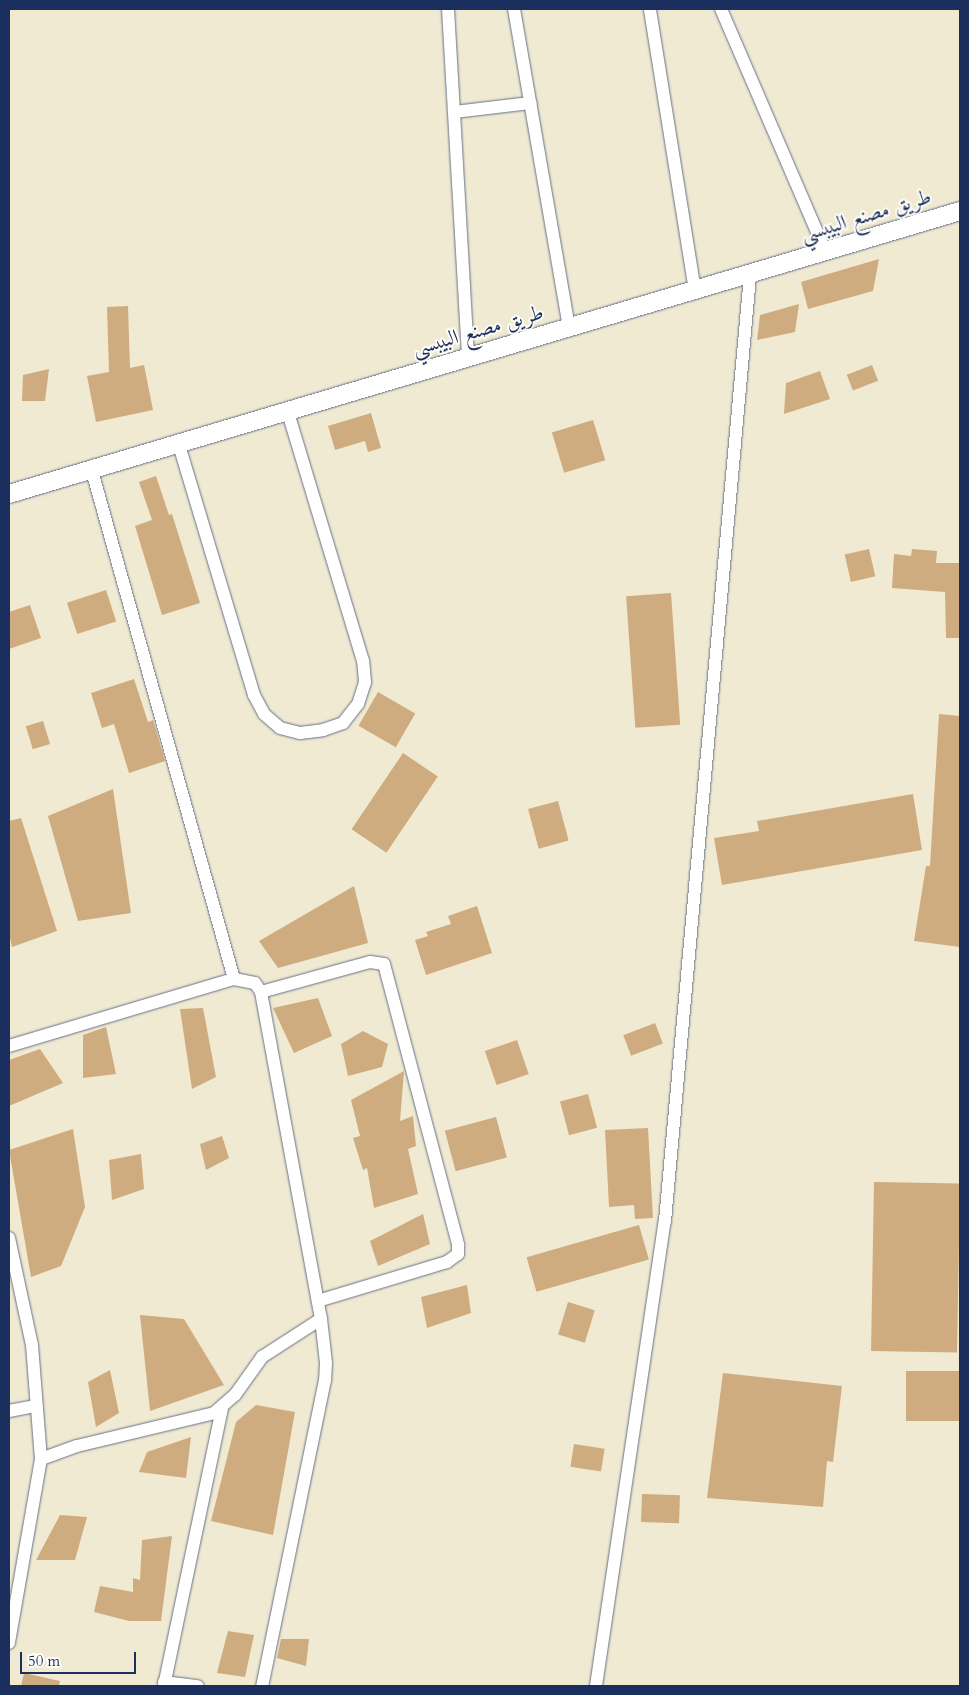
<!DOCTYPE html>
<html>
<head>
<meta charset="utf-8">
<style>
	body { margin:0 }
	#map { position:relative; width:969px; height:1695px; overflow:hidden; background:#f0ead2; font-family:Cardo,Amiri,serif }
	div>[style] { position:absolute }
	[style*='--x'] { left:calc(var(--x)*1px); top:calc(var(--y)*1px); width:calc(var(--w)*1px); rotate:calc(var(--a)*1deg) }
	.building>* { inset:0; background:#cfac7f; transform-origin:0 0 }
	.roads { filter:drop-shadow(0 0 1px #667087) drop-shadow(0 0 1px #667087) }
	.minor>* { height:12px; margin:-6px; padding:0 6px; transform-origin:6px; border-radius:6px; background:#fff }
	.secondary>* { height:18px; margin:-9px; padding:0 9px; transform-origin:9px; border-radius:9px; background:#fff }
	span { translate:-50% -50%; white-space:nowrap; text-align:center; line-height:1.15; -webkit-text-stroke:4px #fdfcf7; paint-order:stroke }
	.street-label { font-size:21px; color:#1b2f5e }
	.frame { position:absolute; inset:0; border:10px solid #1b2f5e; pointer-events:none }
	.scale { position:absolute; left:20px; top:1652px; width:116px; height:22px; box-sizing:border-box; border:2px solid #1b2f5e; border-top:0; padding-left:6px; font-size:15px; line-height:18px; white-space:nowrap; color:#1b2f5e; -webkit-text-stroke:4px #fdfcf7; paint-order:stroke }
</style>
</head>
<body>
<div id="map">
	<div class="building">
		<i style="clip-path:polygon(879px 259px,873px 291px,808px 309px,801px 282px)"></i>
		<i style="clip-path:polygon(799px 304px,795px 332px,757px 340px,760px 315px)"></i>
		<i style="clip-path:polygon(128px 306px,130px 368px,144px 365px,153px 410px,96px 422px,87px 376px,109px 372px,107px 307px)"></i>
		<i style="left:872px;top:365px;width:17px;height:27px;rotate:69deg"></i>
		<i style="clip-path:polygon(49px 369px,45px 401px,22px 401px,23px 375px)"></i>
		<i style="clip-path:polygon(820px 371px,830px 399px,784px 414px,786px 383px)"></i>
		<i style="clip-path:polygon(371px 413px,381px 448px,368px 452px,365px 441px,335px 450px,328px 426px)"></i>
		<i style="left:593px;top:420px;width:42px;height:43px;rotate:73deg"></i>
		<i style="clip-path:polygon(156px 476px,169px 515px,172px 514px,200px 603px,162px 615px,135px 526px,152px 520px,139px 482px)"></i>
		<i style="left:869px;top:549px;width:28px;height:25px;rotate:77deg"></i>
		<i style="clip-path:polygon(912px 549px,937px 551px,936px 563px,960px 563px,960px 638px,946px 638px,945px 592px,892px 588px,894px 554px,911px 556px)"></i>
		<i style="left:106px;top:590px;width:33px;height:41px;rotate:72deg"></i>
		<i style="left:671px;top:593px;width:132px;height:45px;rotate:86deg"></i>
		<i style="clip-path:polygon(30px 605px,41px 638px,9px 649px,9px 612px)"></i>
		<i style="clip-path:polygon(134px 679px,148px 722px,153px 720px,165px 761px,129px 773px,114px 724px,102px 728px,91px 693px)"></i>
		<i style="left:378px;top:692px;width:43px;height:39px;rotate:30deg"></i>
		<i style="clip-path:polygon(939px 714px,960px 716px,960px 947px,914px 941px,926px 866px,930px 866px)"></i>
		<i style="left:43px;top:721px;width:24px;height:18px;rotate:73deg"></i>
		<i style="left:403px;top:753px;width:42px;height:92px;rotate:34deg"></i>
		<i style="clip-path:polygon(113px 789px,131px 913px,78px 921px,48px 816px)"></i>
		<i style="clip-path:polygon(913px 794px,922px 850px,722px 885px,714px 838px,759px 831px,757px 821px)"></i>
		<i style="left:558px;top:801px;width:41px;height:31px;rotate:75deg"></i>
		<i style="clip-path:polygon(21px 818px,57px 931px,12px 947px,9px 934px,9px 821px)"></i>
		<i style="clip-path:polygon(354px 886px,368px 943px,278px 968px,259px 941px)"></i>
		<i style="clip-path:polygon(477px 906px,492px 953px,426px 975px,415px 940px,428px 936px,426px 932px,451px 924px,448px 916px)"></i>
		<i style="clip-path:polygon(318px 998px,332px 1036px,294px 1053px,273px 1008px)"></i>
		<i style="clip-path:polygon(203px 1008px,216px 1077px,192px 1089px,180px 1009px)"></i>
		<i style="left:655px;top:1023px;width:22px;height:34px;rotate:69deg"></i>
		<i style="clip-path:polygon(106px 1027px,116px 1074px,83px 1078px,83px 1035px)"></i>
		<i style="clip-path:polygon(363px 1031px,388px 1044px,382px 1067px,348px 1076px,341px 1044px)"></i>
		<i style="left:517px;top:1040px;width:36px;height:34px;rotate:71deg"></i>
		<i style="clip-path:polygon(40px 1049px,63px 1083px,9px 1106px,9px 1060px)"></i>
		<i style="clip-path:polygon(404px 1071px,400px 1121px,413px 1116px,416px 1146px,408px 1149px,418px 1194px,374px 1208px,367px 1168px,363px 1170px,353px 1138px,360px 1136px,351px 1100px)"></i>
		<i style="left:588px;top:1094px;width:35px;height:29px;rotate:75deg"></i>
		<i style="left:496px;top:1117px;width:42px;height:53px;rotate:75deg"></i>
		<i style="clip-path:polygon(648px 1128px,653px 1218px,635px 1219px,634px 1205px,609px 1207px,605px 1130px)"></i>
		<i style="clip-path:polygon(73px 1129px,85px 1207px,61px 1266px,31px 1277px,9px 1150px)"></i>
		<i style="clip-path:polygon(222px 1136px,229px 1158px,206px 1170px,200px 1144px)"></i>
		<i style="clip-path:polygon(141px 1154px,144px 1189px,112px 1200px,109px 1160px)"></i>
		<i style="left:874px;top:1182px;width:86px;height:169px;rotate:1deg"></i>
		<i style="clip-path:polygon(423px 1214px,430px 1244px,378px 1266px,370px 1241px)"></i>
		<i style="left:639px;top:1225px;width:36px;height:117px;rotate:74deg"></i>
		<i style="clip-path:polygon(467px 1285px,471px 1313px,427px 1328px,421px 1297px)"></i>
		<i style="left:568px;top:1302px;width:28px;height:34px;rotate:17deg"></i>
		<i style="clip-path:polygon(140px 1315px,184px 1319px,224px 1385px,150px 1411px)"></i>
		<i style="clip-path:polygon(110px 1370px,119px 1413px,96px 1427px,88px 1382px)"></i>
		<i style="left:960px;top:1371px;width:50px;height:54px;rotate:90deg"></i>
		<i style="clip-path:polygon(723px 1373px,842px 1386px,833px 1462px,827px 1461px,823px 1507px,707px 1498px)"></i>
		<i style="clip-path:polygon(256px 1405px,295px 1412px,273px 1535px,211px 1521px,236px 1422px)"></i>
		<i style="clip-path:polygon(191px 1437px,186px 1478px,139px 1472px,147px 1452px)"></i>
		<i style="left:574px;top:1444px;width:31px;height:23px;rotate:9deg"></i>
		<i style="left:642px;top:1494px;width:38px;height:28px;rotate:2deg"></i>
		<i style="clip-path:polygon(60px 1515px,87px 1517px,75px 1560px,36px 1560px)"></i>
		<i style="clip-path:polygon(172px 1536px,161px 1621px,129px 1621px,94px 1612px,100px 1586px,133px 1592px,133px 1578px,140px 1580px,142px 1540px)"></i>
		<i style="clip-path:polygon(228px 1631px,254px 1635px,245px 1677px,217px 1673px)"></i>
		<i style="clip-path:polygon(281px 1639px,309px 1639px,306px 1666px,277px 1658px)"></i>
		<i style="clip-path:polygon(24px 1673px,60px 1681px,59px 1686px,21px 1686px)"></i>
	</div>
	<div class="roads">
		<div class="minor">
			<i style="--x:448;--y:9;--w:350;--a:86.7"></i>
			<i style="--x:514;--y:9;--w:324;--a:80.2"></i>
			<i style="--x:721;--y:9;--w:262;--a:66.7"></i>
			<i style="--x:650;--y:10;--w:286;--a:80.9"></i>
			<i style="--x:454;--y:112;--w:77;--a:-6.8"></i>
			<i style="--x:179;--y:445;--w:261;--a:73.3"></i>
			<i style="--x:254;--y:695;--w:21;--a:62"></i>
			<i style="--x:264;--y:714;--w:21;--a:41"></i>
			<i style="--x:280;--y:728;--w:21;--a:14"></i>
			<i style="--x:300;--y:733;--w:23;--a:-7"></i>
			<i style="--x:323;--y:730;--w:21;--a:-19"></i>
			<i style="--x:343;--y:723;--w:24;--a:-52"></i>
			<i style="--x:358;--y:704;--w:23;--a:-72"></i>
			<i style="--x:365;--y:682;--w:21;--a:-95"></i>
			<i style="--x:363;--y:661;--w:262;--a:-106.8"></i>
			<i style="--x:92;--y:471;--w:527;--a:74.38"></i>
			<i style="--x:261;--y:992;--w:113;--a:-15.4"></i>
			<i style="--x:370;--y:962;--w:14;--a:8"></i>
			<i style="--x:384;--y:964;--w:291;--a:75.2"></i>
			<i style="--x:458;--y:1245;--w:9;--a:90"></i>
			<i style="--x:458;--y:1254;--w:14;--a:144"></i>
			<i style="--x:447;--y:1262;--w:135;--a:163.2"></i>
			<i style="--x:9;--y:1046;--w:235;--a:-16.6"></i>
			<i style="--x:234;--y:979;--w:21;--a:11"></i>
			<i style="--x:255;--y:983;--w:11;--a:56"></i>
			<i style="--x:261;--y:992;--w:332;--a:79.6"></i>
			<i style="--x:321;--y:1319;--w:44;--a:83.5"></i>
			<i style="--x:326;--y:1363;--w:17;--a:93"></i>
			<i style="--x:325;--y:1380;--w:312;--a:101.6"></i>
			<i style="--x:9;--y:1238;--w:109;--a:77.9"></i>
			<i style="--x:32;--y:1345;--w:114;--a:85.5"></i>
			<i style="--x:41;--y:1459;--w:187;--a:99.9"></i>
			<i style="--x:9;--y:1411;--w:26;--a:-11"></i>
			<i style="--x:41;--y:1459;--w:38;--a:-20"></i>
			<i style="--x:77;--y:1446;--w:141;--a:-13.5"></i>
			<i style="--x:214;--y:1413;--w:28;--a:-41"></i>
			<i style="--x:235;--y:1395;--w:47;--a:-54.6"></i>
			<i style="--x:262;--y:1357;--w:70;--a:-32.8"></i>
			<i style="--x:164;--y:1682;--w:34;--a:7"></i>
			<i style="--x:164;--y:1686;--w:284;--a:-78.2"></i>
			<i style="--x:596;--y:1686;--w:470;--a:-81.6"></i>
			<i style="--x:665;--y:1221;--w:949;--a:-84.86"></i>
		</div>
		<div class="secondary">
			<i style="--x:9;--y:494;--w:992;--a:-16.57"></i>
		</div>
	</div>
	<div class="street-label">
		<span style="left:866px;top:216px;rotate:-17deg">طريق مصنع البيبسي</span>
		<span style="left:478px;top:331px;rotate:-16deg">طريق مصنع البيبسي</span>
	</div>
	<div class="frame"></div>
	<div class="scale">50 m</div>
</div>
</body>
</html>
